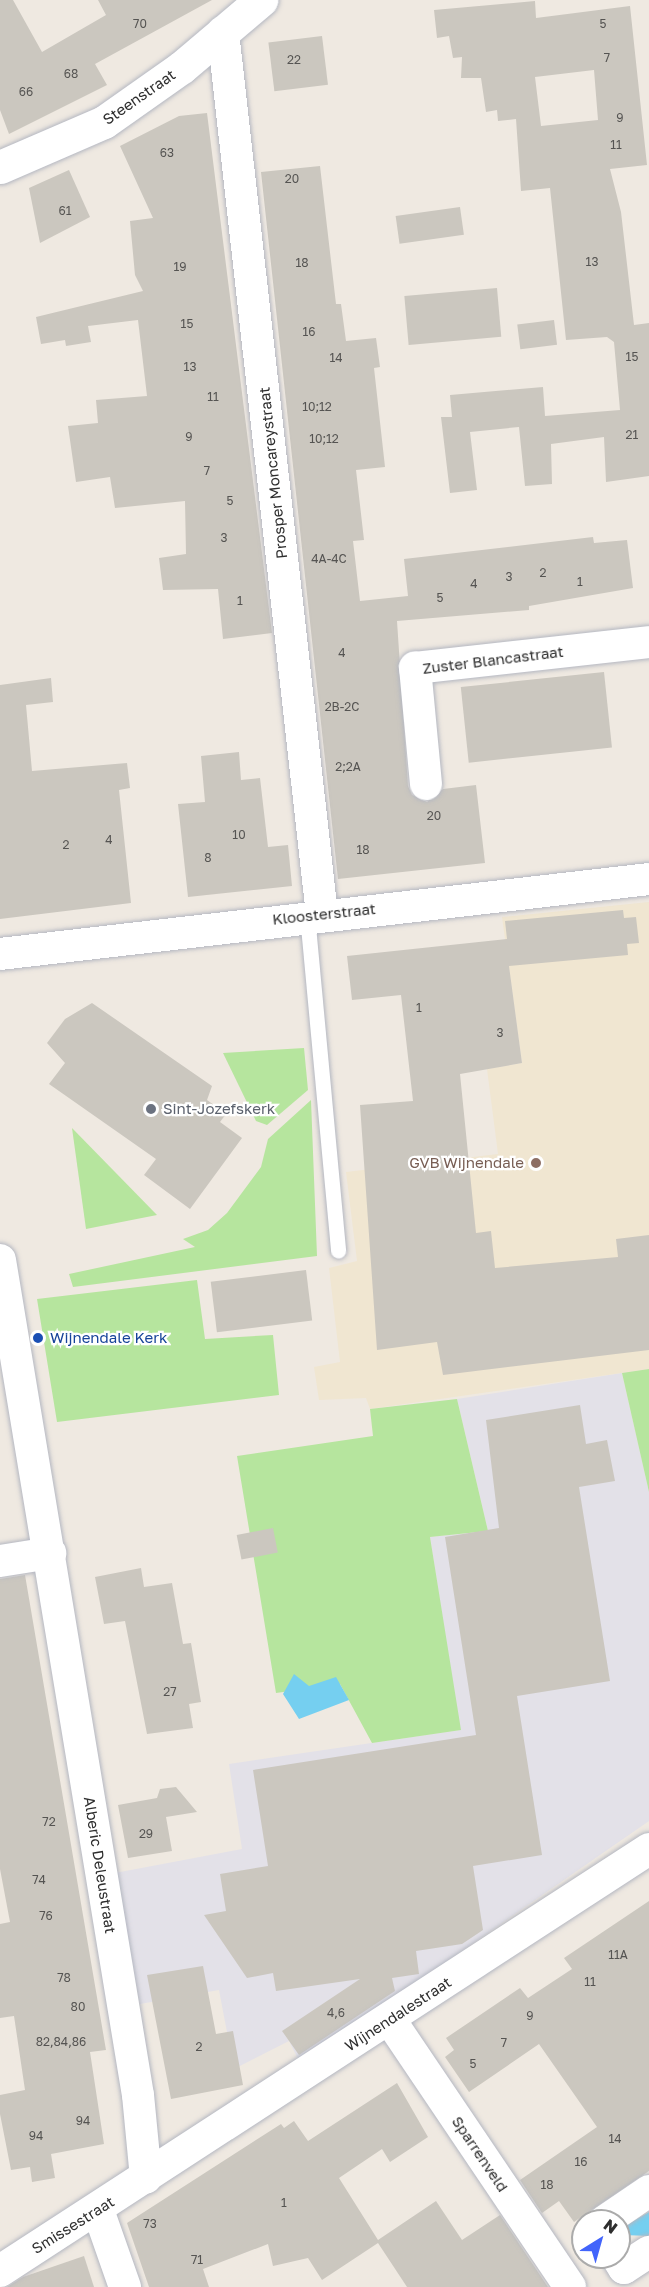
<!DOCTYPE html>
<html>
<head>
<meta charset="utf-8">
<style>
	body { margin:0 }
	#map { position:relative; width:649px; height:2287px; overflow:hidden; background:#efe9e1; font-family:"Golos Text",sans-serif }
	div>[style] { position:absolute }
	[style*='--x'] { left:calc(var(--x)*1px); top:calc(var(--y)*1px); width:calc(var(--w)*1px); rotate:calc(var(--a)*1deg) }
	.industrial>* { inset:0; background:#e3e1e8 }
	.education>* { inset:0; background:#f0e6d1 }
	.green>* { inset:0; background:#b6e59e }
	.water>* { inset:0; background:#75cff0 }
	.building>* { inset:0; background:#cbc7bf; transform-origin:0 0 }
	.roads { filter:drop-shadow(0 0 2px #b4b7c1) drop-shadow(0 0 2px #b4b7c1) }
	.service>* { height:15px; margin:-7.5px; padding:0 7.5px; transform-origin:7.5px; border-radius:7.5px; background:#fff }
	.minor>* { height:32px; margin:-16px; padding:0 16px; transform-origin:16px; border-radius:16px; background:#fff }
	.tertiary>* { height:33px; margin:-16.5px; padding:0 16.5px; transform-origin:16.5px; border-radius:16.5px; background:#fff }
	.dots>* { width:16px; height:16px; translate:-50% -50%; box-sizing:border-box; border:3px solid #fff; border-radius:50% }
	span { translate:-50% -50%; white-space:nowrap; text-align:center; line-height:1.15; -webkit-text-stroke:4.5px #fff; paint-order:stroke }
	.number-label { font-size:12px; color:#555452 }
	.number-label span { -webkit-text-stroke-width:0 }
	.street-label { font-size:15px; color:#2e2e2e }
	.worship-label { font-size:15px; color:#5b616d }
	.left { translate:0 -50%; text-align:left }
	.education-label { font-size:15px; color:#785e54 }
	.right { translate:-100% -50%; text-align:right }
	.transit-label { font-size:15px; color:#164399 }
	.north { position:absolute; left:571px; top:2209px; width:60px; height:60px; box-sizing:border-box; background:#fff; border:2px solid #ababab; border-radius:50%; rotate:37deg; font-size:16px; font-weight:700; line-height:24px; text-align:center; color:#2e2e2e }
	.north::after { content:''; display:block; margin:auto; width:21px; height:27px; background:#4264fb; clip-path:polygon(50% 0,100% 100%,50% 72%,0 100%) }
</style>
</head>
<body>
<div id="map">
	<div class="industrial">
		<i style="clip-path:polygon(622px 1373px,649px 1492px,649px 1821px,300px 2063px,289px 2041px,234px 2069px,219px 1990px,140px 2004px,115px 1873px,242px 1849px,229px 1764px,460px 1730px,430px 1537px,488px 1531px,457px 1399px)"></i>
	</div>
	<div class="education">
		<i style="clip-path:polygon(649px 902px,649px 1369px,370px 1409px,366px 1398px,319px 1400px,314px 1367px,340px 1362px,329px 1268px,357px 1261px,346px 1172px,498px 1154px,487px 1069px,522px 1063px,502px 917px)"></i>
	</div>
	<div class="green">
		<i style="clip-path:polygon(304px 1048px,308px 1090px,267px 1125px,256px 1121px,223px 1053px)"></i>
		<i style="clip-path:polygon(311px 1100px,317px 1256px,73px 1287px,69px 1274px,195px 1247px,183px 1239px,208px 1230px,227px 1213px,261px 1167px,268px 1139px)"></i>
		<i style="clip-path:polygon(72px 1128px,157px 1215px,86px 1229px)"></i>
		<i style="clip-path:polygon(197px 1280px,205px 1339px,273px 1335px,279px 1395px,57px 1422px,37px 1299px)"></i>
		<i style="clip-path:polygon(649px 1369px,649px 1492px,622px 1373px)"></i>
		<i style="clip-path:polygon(457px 1399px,488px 1531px,430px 1537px,461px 1730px,372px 1743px,340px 1684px,276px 1693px,237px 1456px,373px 1436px,370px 1409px)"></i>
	</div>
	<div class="water">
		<i style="clip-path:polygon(294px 1674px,309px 1686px,336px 1677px,349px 1700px,299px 1719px,283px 1694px)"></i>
		<i style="clip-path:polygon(649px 2212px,649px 2236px,624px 2235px,620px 2229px)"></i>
	</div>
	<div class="building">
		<i style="clip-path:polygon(0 0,13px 0,42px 52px,106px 15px,98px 0,212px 0,95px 64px,107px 85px,9px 134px,0 110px)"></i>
		<i style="clip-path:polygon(evenodd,535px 1px,536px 18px,630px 6px,647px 165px,610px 169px,621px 212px,634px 325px,649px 323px,649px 476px,606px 482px,604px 437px,551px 444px,552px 484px,525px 486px,519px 427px,470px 432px,477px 490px,450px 493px,441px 417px,452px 417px,450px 395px,543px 387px,545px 416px,620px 410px,614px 342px,607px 337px,566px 340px,550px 188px,521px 191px,516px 119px,498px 121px,497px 110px,486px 112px,481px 78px,461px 78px,462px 57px,453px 58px,449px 36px,437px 38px,434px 10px,535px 1px,594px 70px,598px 120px,541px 126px,535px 77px,594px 70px)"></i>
		<i style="left:322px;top:36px;width:49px;height:54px;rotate:83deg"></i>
		<i style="clip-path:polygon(207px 113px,272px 633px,223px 639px,218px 589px,163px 590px,159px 558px,186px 554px,185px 501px,115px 508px,110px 477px,76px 482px,68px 426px,98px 423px,96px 400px,147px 396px,138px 320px,88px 326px,91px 342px,66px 346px,65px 340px,41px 344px,36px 317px,143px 291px,135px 275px,130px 221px,153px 218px,120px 146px,179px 116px)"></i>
		<i style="clip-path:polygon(320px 166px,336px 304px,341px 304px,346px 341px,376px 338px,380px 367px,374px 368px,385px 467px,356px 470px,364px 540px,353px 541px,360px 601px,408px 596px,404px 559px,593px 537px,594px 543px,627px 540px,633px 588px,529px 606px,529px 610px,397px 621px,408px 786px,412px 795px,427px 802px,443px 789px,476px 785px,485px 863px,338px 879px,261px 172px)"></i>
		<i style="clip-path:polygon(69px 170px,90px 217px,40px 243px,29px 188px)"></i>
		<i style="left:460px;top:207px;width:28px;height:65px;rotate:82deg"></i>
		<i style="left:497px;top:288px;width:49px;height:93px;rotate:85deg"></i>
		<i style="left:554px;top:320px;width:25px;height:37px;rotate:83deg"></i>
		<i style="left:604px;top:672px;width:76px;height:144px;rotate:84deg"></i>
		<i style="clip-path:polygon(51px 678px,53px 702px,26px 705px,32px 771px,127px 763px,130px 788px,119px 790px,131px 903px,0 919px,0 685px)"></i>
		<i style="clip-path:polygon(239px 752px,241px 780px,260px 778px,268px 847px,288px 845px,292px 886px,188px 897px,178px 804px,205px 802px,201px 756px)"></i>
		<i style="clip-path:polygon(623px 910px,624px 918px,636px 917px,639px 943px,627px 944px,628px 955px,509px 966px,522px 1063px,460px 1074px,476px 1233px,491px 1231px,495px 1268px,618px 1257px,616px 1239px,649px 1235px,649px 1350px,443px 1375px,437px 1342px,377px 1350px,360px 1105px,413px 1101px,401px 995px,352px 1000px,347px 956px,507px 939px,505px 921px)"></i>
		<i style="clip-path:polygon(92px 1003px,212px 1086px,207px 1100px,226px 1114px,220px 1122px,242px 1138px,190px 1209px,144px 1175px,156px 1159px,49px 1084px,65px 1063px,47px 1043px,65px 1019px)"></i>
		<i style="left:306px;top:1270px;width:51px;height:96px;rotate:83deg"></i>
		<i style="clip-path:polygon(580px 1405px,586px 1444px,607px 1440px,615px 1481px,579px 1487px,610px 1681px,517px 1696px,542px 1855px,473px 1866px,483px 1930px,462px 1944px,416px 1951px,419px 1974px,392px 1978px,395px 1991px,299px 2055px,282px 2031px,360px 1979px,276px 1991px,273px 1973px,247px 1978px,204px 1915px,226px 1911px,220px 1874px,268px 1866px,253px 1770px,476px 1735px,445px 1537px,499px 1528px,486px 1420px)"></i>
		<i style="left:273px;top:1528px;width:25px;height:37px;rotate:79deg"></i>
		<i style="clip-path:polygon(141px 1568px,144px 1587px,172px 1583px,183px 1644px,191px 1643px,201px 1702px,189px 1704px,193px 1728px,147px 1734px,125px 1621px,104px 1624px,95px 1577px)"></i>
		<i style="clip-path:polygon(25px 1575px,106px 2050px,90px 2052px,104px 2144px,51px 2154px,55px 2178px,32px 2182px,30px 2167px,11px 2170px,0 2114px,0 2095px,25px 2090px,14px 2016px,0 2018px,0 1924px,10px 1922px,0 1869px,0 1579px)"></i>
		<i style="clip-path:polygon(176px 1787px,197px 1812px,166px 1817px,172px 1851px,128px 1858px,118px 1805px,157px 1798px,160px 1789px)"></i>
		<i style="clip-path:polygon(649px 1901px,649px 2171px,574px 2222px,559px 2201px,542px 2213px,520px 2180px,597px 2127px,539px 2044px,469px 2092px,445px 2057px,454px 2050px,446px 2038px,520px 1988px,528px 1998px,572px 1969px,564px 1958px)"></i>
		<i style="clip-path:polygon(203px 1966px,216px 2034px,233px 2031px,243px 2085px,171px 2099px,147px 1975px)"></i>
		<i style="clip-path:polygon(397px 2083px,428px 2137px,390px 2162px,382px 2149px,339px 2178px,378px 2240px,436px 2201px,462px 2240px,500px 2215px,548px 2287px,407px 2287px,378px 2243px,322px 2280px,308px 2258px,273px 2266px,268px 2244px,203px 2269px,209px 2287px,149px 2287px,127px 2223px,281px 2124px,284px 2128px,294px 2121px,308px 2141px)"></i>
		<i style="clip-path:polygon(84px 2256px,94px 2287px,7px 2287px,23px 2277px)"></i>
	</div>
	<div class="roads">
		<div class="service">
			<i style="--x:307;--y:915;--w:337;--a:84.7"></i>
		</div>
		<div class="minor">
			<i style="--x:223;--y:32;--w:888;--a:83.6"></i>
			<i style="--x:426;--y:784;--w:117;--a:-95.4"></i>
			<i style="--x:415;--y:668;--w:235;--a:-6.3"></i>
			<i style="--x:0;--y:954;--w:653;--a:-6.59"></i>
			<i style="--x:0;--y:1260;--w:846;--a:80.62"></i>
			<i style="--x:138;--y:2095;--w:83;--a:84.5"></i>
			<i style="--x:0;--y:1561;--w:51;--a:-9.1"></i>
			<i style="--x:390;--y:2020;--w:322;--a:56"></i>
			<i style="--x:98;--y:2210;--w:82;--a:70.7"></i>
			<i style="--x:605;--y:2221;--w:53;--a:-34.3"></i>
			<i style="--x:617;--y:2257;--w:13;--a:58"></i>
			<i style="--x:624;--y:2268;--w:30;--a:-33"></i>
			<i style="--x:0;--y:2271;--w:774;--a:-33.03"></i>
		</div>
		<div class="tertiary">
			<i style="--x:0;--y:167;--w:113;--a:-23.4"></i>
			<i style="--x:104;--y:122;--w:95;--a:-35.2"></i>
			<i style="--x:182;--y:67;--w:104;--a:-40.3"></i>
		</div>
	</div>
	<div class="dots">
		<i style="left:151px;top:1109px;background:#6b7280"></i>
		<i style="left:536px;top:1163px;background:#8d6e63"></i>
		<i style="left:38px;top:1338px;background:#1a4fb4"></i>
	</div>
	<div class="number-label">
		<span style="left:140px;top:24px">70</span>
		<span style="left:603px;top:24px">5</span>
		<span style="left:607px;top:58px">7</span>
		<span style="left:294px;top:60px">22</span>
		<span style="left:71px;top:74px">68</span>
		<span style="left:26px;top:92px">66</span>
		<span style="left:620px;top:118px">9</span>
		<span style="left:616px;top:145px">11</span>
		<span style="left:167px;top:153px">63</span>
		<span style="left:292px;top:179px">20</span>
		<span style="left:65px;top:211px">61</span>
		<span style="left:592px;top:262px">13</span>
		<span style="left:302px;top:263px">18</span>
		<span style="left:180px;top:267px">19</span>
		<span style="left:187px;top:324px">15</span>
		<span style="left:309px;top:332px">16</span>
		<span style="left:632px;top:357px">15</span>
		<span style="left:336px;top:358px">14</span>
		<span style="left:190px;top:367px">13</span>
		<span style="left:213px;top:397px">11</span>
		<span style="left:317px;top:407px">10;12</span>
		<span style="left:632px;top:435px">21</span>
		<span style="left:189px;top:437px">9</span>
		<span style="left:324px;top:439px">10;12</span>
		<span style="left:207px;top:471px">7</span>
		<span style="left:230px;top:501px">5</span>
		<span style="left:224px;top:538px">3</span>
		<span style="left:329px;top:559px">4A-4C</span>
		<span style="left:543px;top:573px">2</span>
		<span style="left:509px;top:577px">3</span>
		<span style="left:580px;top:582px">1</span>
		<span style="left:474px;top:584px">4</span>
		<span style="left:440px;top:598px">5</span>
		<span style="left:240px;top:601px">1</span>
		<span style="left:342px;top:653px">4</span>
		<span style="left:342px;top:707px">2B-2C</span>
		<span style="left:348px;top:767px">2;2A</span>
		<span style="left:434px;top:816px">20</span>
		<span style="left:239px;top:835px">10</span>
		<span style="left:109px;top:840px">4</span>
		<span style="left:66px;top:845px">2</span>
		<span style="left:363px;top:850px">18</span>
		<span style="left:208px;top:858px">8</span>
		<span style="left:419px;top:1008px">1</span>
		<span style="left:500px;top:1033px">3</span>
		<span style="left:170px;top:1692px">27</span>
		<span style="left:49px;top:1822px">72</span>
		<span style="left:146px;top:1834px">29</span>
		<span style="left:39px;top:1880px">74</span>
		<span style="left:46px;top:1916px">76</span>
		<span style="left:618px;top:1955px">11A</span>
		<span style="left:64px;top:1978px">78</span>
		<span style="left:590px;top:1982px">11</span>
		<span style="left:78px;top:2007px">80</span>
		<span style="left:336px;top:2013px">4,6</span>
		<span style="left:530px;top:2016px">9</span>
		<span style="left:61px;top:2042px">82,84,86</span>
		<span style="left:504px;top:2043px">7</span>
		<span style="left:199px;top:2047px">2</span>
		<span style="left:473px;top:2064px">5</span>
		<span style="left:83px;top:2121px">94</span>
		<span style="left:36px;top:2136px">94</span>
		<span style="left:615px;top:2139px">14</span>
		<span style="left:581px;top:2162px">16</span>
		<span style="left:547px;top:2185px">18</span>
		<span style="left:284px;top:2203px">1</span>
		<span style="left:150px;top:2224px">73</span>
		<span style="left:197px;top:2260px">71</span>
	</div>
	<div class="street-label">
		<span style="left:139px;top:97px;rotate:-35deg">Steenstraat</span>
		<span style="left:273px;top:473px;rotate:-96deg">Prosper Moncareystraat</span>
		<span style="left:493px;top:660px;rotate:-7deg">Zuster Blancastraat</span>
		<span style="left:324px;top:914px;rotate:-6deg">Kloosterstraat</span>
		<span style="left:100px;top:1865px;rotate:81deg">Alberic Deleustraat</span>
		<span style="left:398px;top:2014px;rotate:-33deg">Wijnendalestraat</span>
		<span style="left:480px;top:2154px;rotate:56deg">Sparrenveld</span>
		<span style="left:73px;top:2225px;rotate:-32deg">Smissestraat</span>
	</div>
	<div class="worship-label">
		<span class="left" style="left:163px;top:1109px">Sint-Jozefskerk</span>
	</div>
	<div class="education-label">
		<span class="right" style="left:524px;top:1163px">GVB Wijnendale</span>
	</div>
	<div class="transit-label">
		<span class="left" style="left:50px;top:1338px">Wijnendale Kerk</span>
	</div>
	<div class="north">N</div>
</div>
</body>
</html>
